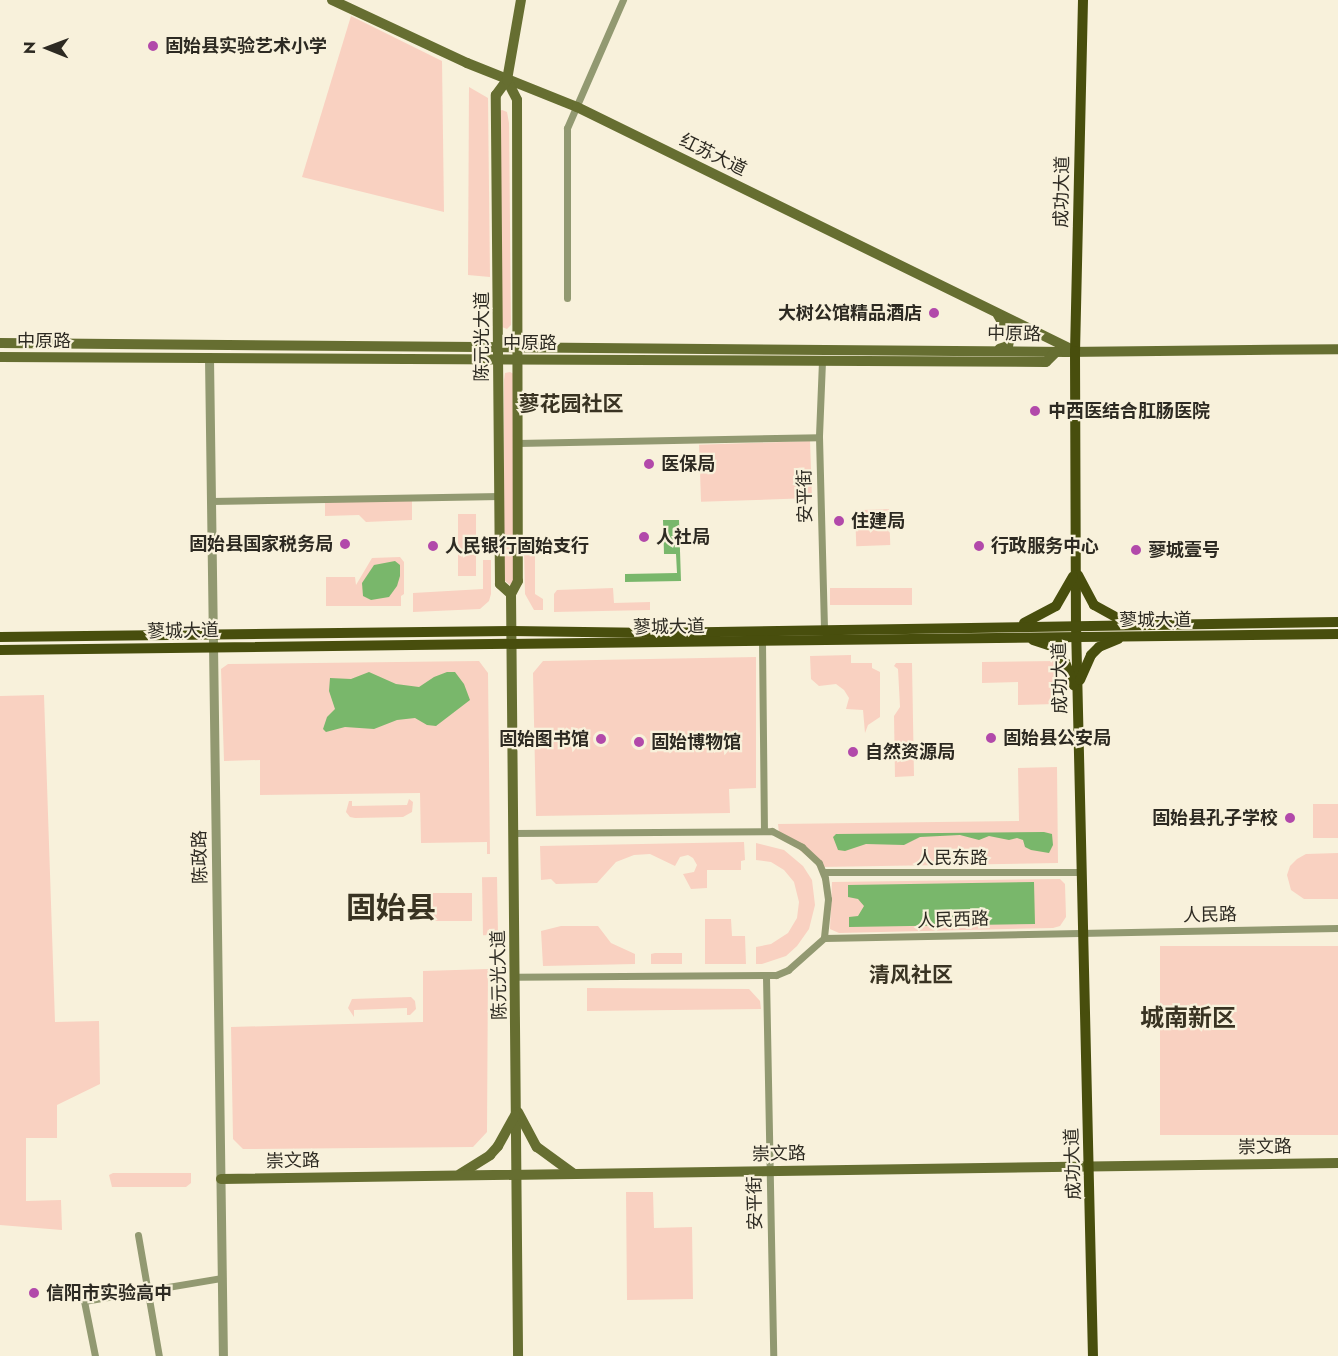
<!DOCTYPE html>
<html>
<head>
<meta charset="utf-8">
<style>
	body { margin:0 }
	#map { position:relative; width:1338px; height:1356px; overflow:hidden; background:#f8f1db; font-family:Jost,"Noto Sans SC",sans-serif }
	div>[style] { position:absolute }
	[style*='--x'] { left:calc(var(--x)*1px); top:calc(var(--y)*1px); width:calc(var(--w)*1px); rotate:calc(var(--a)*1deg) }
	.green>* { inset:0; background:#f9d1c1; transform-origin:0 0 }
	.water>* { inset:0; background:#79b76b }
	.minor>* { height:7px; margin:-3.5px; padding:0 3.5px; transform-origin:3.5px; border-radius:3.5px; background:#929971 }
	.tertiary>* { height:9px; margin:-4.5px; padding:0 4.5px; transform-origin:4.5px; border-radius:4.5px; background:#929971 }
	.secondary>* { height:10px; margin:-5px; padding:0 5px; transform-origin:5px; border-radius:5px; background:#666e31 }
	.primary>* { height:10px; margin:-5px; padding:0 5px; transform-origin:5px; border-radius:5px; background:#484e0d }
	.dots>* { width:16px; height:16px; translate:-50% -50%; box-sizing:border-box; border:3px solid #f8f1db; border-radius:50% }
	span { translate:-50% -50%; white-space:nowrap; text-align:center; line-height:1.15; -webkit-text-stroke:4.5px #f8f1db; paint-order:stroke }
	.poi-label { font-size:18px; color:#2d2a22; font-weight:700 }
	.left { translate:0 -50%; text-align:left }
	.right { translate:-100% -50%; text-align:right }
	.street-label { font-size:18px; color:#2d2a22 }
	.quarter-label { font-size:21px; color:#393322; font-weight:700 }
	.district-label { font-size:24px; color:#393322; font-weight:700 }
	.town-label { font-size:30px; color:#393322; font-weight:700 }
	.north { position:absolute; left:18px; top:18px; width:60px; height:60px; -webkit-text-stroke:4px #f8f1db; paint-order:stroke; rotate:271deg; font-size:16px; font-weight:700; line-height:24px; text-align:center; color:#2d2a22 }
	.north::after { content:''; display:block; margin:auto; width:21px; height:27px; background:#2d2a22; clip-path:polygon(50% 0,100% 100%,50% 72%,0 100%) }
</style>
</head>
<body>
<div id="map">
	<div class="green">
		<i style="clip-path:polygon(351px 16px,442px 61px,444px 212px,302px 177px)"></i>
		<i style="clip-path:polygon(469px 87px,488px 98px,490px 277px,468px 275px)"></i>
		<i style="clip-path:polygon(502px 110px,507px 112px,509px 123px,511px 325px,507px 329px,502px 327px,499px 111px)"></i>
		<i style="clip-path:polygon(510px 372px,514px 374px,515px 580px,510px 585px,504px 580px,504px 380px,505px 373px)"></i>
		<i style="left:810px;top:441px;width:57px;height:111px;rotate:88deg"></i>
		<i style="clip-path:polygon(412px 500px,412px 520px,366px 522px,359px 515px,325px 516px,325px 501px)"></i>
		<i style="left:889px;top:509px;width:36px;height:34px;rotate:88deg"></i>
		<i style="left:458px;top:514px;width:18px;height:62px"></i>
		<i style="clip-path:polygon(532px 549px,535px 556px,535px 594px,543px 599px,543px 610px,534px 610px,525px 594px,524px 550px)"></i>
		<i style="clip-path:polygon(400px 557px,404px 562px,404px 594px,401px 596px,401px 606px,326px 606px,326px 577px,355px 577px,356px 585px,372px 558px)"></i>
		<i style="clip-path:polygon(483px 560px,491px 560px,491px 594px,489px 601px,480px 609px,413px 612px,413px 593px,483px 589px)"></i>
		<i style="clip-path:polygon(613px 588px,614px 603px,650px 602px,650px 610px,554px 612px,554px 594px,557px 590px)"></i>
		<i style="left:912px;top:588px;width:17px;height:82px;rotate:90deg"></i>
		<i style="clip-path:polygon(851px 655px,851px 663px,872px 663px,872px 668px,880px 672px,880px 717px,868px 725px,865px 733px,863px 710px,846px 709px,849px 698px,844px 690px,836px 684px,819px 686px,811px 679px,810px 656px)"></i>
		<i style="clip-path:polygon(756px 657px,756px 788px,729px 789px,730px 813px,536px 816px,533px 673px,543px 661px)"></i>
		<i style="clip-path:polygon(479px 661px,488px 673px,490px 854px,487px 854px,487px 842px,421px 843px,420px 793px,260px 795px,260px 760px,224px 761px,221px 669px,228px 664px)"></i>
		<i style="clip-path:polygon(1056px 661px,1056px 704px,1018px 705px,1018px 682px,982px 683px,982px 662px)"></i>
		<i style="clip-path:polygon(896px 663px,912px 663px,914px 776px,895px 777px,894px 716px,900px 707px,898px 669px,894px 666px)"></i>
		<i style="clip-path:polygon(44px 695px,55px 1022px,99px 1021px,100px 1084px,57px 1105px,57px 1138px,26px 1138px,26px 1201px,61px 1200px,62px 1230px,0 1225px,0 696px)"></i>
		<i style="clip-path:polygon(1057px 767px,1058px 863px,820px 867px,779px 833px,778px 824px,1019px 821px,1018px 768px)"></i>
		<i style="clip-path:polygon(409px 799px,413px 802px,412px 812px,403px 817px,355px 818px,350px 817px,346px 812px,349px 801px,352px 801px,352px 806px,407px 805px)"></i>
		<i style="left:1338px;top:804px;width:34px;height:25px;rotate:90deg"></i>
		<i style="clip-path:polygon(744px 842px,745px 860px,741px 861px,741px 870px,707px 870px,707px 888px,691px 889px,683px 874px,694px 872px,697px 865px,693px 858px,688px 855px,680px 857px,675px 866px,650px 854px,634px 855px,616px 862px,597px 883px,556px 884px,551px 879px,541px 880px,540px 846px)"></i>
		<i style="clip-path:polygon(756px 843px,784px 850px,803px 866px,812px 880px,815px 905px,809px 929px,797px 946px,786px 956px,762px 964px,756px 964px,756px 947px,771px 944px,788px 933px,797px 918px,799px 902px,794px 882px,784px 870px,771px 862px,756px 860px)"></i>
		<i style="clip-path:polygon(1338px 853px,1338px 899px,1304px 899px,1291px 890px,1287px 875px,1290px 866px,1297px 859px,1306px 854px)"></i>
		<i style="left:497px;top:877px;width:58px;height:15px;rotate:89deg"></i>
		<i style="clip-path:polygon(1060px 879px,1065px 884px,1066px 917px,1060px 926px,1053px 928px,839px 933px,830px 929px,832px 882px)"></i>
		<i style="left:432px;top:893px;width:40px;height:28px"></i>
		<i style="clip-path:polygon(705px 919px,731px 919px,732px 936px,745px 936px,746px 964px,705px 964px)"></i>
		<i style="clip-path:polygon(561px 926px,598px 926px,611px 943px,635px 954px,635px 964px,543px 966px,541px 931px)"></i>
		<i style="left:1338px;top:946px;width:189px;height:178px;rotate:90deg"></i>
		<i style="clip-path:polygon(655px 953px,682px 953px,682px 964px,651px 964px,651px 954px)"></i>
		<i style="clip-path:polygon(488px 969px,487px 1132px,473px 1147px,243px 1149px,233px 1139px,231px 1027px,423px 1022px,423px 971px)"></i>
		<i style="clip-path:polygon(587px 988px,749px 989px,760px 1001px,761px 1009px,587px 1011px)"></i>
		<i style="clip-path:polygon(411px 997px,415px 1001px,416px 1009px,410px 1015px,407px 1015px,407px 1008px,354px 1010px,354px 1017px,348px 1008px,352px 999px)"></i>
		<i style="clip-path:polygon(113px 1173px,191px 1173px,191px 1183px,186px 1187px,112px 1187px,109px 1175px)"></i>
		<i style="clip-path:polygon(626px 1192px,653px 1192px,654px 1228px,692px 1227px,693px 1299px,627px 1300px)"></i>
	</div>
	<div class="water">
		<i style="clip-path:polygon(663px 520px,679px 520px,681px 581px,625px 582px,625px 574px,677px 573px,676px 554px,664px 554px)"></i>
		<i style="clip-path:polygon(395px 561px,400px 565px,400px 576px,397px 586px,389px 597px,371px 600px,363px 596px,362px 583px,374px 565px)"></i>
		<i style="clip-path:polygon(369px 672px,396px 684px,419px 687px,434px 677px,447px 672px,455px 672px,464px 684px,470px 700px,436px 726px,427px 725px,415px 718px,397px 720px,374px 729px,345px 727px,326px 732px,323px 729px,327px 717px,335px 709px,329px 691px,330px 678px,351px 679px)"></i>
		<i style="clip-path:polygon(1044px 832px,1052px 834px,1053px 845px,1049px 853px,1031px 850px,1025px 847px,1023px 840px,1017px 838px,1009px 840px,989px 836px,979px 840px,960px 835px,920px 837px,904px 845px,866px 844px,845px 851px,838px 850px,833px 837px,836px 834px)"></i>
		<i style="clip-path:polygon(1034px 882px,1035px 924px,849px 927px,849px 917px,858px 916px,864px 906px,858px 899px,848px 897px,848px 885px)"></i>
	</div>
	<div class="minor">
		<i style="--x:567;--y:298;--w:170;--a:-90"></i>
		<i style="--x:567;--y:128;--w:140;--a:-66.4"></i>
		<i style="--x:822;--y:361;--w:76;--a:92.3"></i>
		<i style="--x:819;--y:437;--w:194;--a:88.5"></i>
		<i style="--x:517;--y:443;--w:302;--a:-1.1"></i>
		<i style="--x:211;--y:501;--w:289;--a:-1"></i>
		<i style="--x:762;--y:642;--w:188;--a:89.4"></i>
		<i style="--x:513;--y:833;--w:259;--a:-0.4"></i>
		<i style="--x:772;--y:831;--w:34;--a:28"></i>
		<i style="--x:802;--y:847;--w:23;--a:43"></i>
		<i style="--x:819;--y:863;--w:16;--a:68"></i>
		<i style="--x:825;--y:878;--w:21;--a:82"></i>
		<i style="--x:828;--y:899;--w:39;--a:96"></i>
		<i style="--x:824;--y:938;--w:48;--a:138.4"></i>
		<i style="--x:788;--y:970;--w:13;--a:157"></i>
		<i style="--x:776;--y:975;--w:260;--a:179.6"></i>
		<i style="--x:824;--y:872;--w:257;--a:0"></i>
		<i style="--x:824;--y:938;--w:514;--a:-1.11"></i>
		<i style="--x:766;--y:977;--w:379;--a:88.9"></i>
		<i style="--x:138;--y:1235;--w:123;--a:80.2"></i>
		<i style="--x:95;--y:1356;--w:56;--a:-101.3"></i>
		<i style="--x:84;--y:1301;--w:140;--a:-9.5"></i>
	</div>
	<div class="tertiary">
		<i style="--x:209;--y:358;--w:998;--a:89.2"></i>
	</div>
	<div class="secondary">
		<i style="--x:332;--y:0;--w:149;--a:25"></i>
		<i style="--x:467;--y:63;--w:118;--a:21.8"></i>
		<i style="--x:577;--y:107;--w:555;--a:26.1"></i>
		<i style="--x:507;--y:80;--w:22;--a:63"></i>
		<i style="--x:517;--y:100;--w:481;--a:89.9"></i>
		<i style="--x:518;--y:581;--w:15;--a:118"></i>
		<i style="--x:511;--y:594;--w:762;--a:89.47"></i>
		<i style="--x:998;--y:315;--w:24;--a:60"></i>
		<i style="--x:1010;--y:336;--w:10;--a:101"></i>
		<i style="--x:1008;--y:346;--w:9;--a:162"></i>
		<i style="--x:0;--y:343;--w:1066;--a:0.48"></i>
		<i style="--x:1066;--y:352;--w:272;--a:-0.6"></i>
		<i style="--x:0;--y:357;--w:1046;--a:0.27"></i>
		<i style="--x:1046;--y:362;--w:14;--a:-45"></i>
		<i style="--x:511;--y:594;--w:15;--a:-138"></i>
		<i style="--x:500;--y:584;--w:489;--a:-90.5"></i>
		<i style="--x:496;--y:95;--w:19;--a:-54"></i>
		<i style="--x:507;--y:80;--w:81;--a:-80.1"></i>
		<i style="--x:518;--y:1112;--w:40;--a:62"></i>
		<i style="--x:537;--y:1147;--w:46;--a:36.1"></i>
		<i style="--x:460;--y:1174;--w:36;--a:-32"></i>
		<i style="--x:490;--y:1155;--w:12;--a:-48"></i>
		<i style="--x:498;--y:1146;--w:35;--a:-61"></i>
		<i style="--x:221;--y:1179;--w:1117;--a:-0.82"></i>
	</div>
	<div class="primary">
		<i style="--x:1083;--y:0;--w:351;--a:91.3"></i>
		<i style="--x:1075;--y:351;--w:274;--a:89.8"></i>
		<i style="--x:1076;--y:625;--w:731;--a:88.67"></i>
		<i style="--x:1078;--y:575;--w:34;--a:62"></i>
		<i style="--x:1094;--y:605;--w:37;--a:29"></i>
		<i style="--x:1024;--y:623;--w:36;--a:-28"></i>
		<i style="--x:1056;--y:606;--w:34;--a:-60"></i>
		<i style="--x:0;--y:637;--w:512;--a:-0.67"></i>
		<i style="--x:512;--y:631;--w:143;--a:0.8"></i>
		<i style="--x:655;--y:633;--w:683;--a:-0.92"></i>
		<i style="--x:1033;--y:640;--w:20;--a:18"></i>
		<i style="--x:1052;--y:646;--w:6;--a:45"></i>
		<i style="--x:1056;--y:650;--w:15;--a:53"></i>
		<i style="--x:1065;--y:662;--w:25;--a:69"></i>
		<i style="--x:0;--y:650;--w:1338;--a:-0.69"></i>
		<i style="--x:1080;--y:680;--w:27;--a:-66"></i>
		<i style="--x:1091;--y:655;--w:11;--a:-45"></i>
		<i style="--x:1099;--y:647;--w:21;--a:-23"></i>
	</div>
	<div class="dots">
		<i style="left:153px;top:46px;background:#b249aa"></i>
		<i style="left:934px;top:313px;background:#b249aa"></i>
		<i style="left:1035px;top:411px;background:#b249aa"></i>
		<i style="left:649px;top:464px;background:#b249aa"></i>
		<i style="left:839px;top:521px;background:#b249aa"></i>
		<i style="left:644px;top:537px;background:#b249aa"></i>
		<i style="left:345px;top:544px;background:#b249aa"></i>
		<i style="left:433px;top:546px;background:#b249aa"></i>
		<i style="left:979px;top:546px;background:#b249aa"></i>
		<i style="left:1136px;top:550px;background:#b249aa"></i>
		<i style="left:991px;top:738px;background:#b249aa"></i>
		<i style="left:601px;top:739px;background:#b249aa"></i>
		<i style="left:639px;top:742px;background:#b249aa"></i>
		<i style="left:853px;top:752px;background:#b249aa"></i>
		<i style="left:1290px;top:818px;background:#b249aa"></i>
		<i style="left:34px;top:1293px;background:#b249aa"></i>
	</div>
	<div class="poi-label">
		<span class="left" style="left:165px;top:46px">固始县实验艺术小学</span>
		<span class="right" style="left:922px;top:313px">大树公馆精品酒店</span>
		<span class="left" style="left:1048px;top:411px">中西医结合肛肠医院</span>
		<span class="left" style="left:661px;top:464px">医保局</span>
		<span class="left" style="left:851px;top:521px">住建局</span>
		<span class="left" style="left:656px;top:537px">人社局</span>
		<span class="right" style="left:333px;top:544px">固始县国家税务局</span>
		<span class="left" style="left:445px;top:546px">人民银行固始支行</span>
		<span class="left" style="left:991px;top:546px">行政服务中心</span>
		<span class="left" style="left:1148px;top:550px">蓼城壹号</span>
		<span class="left" style="left:1003px;top:738px">固始县公安局</span>
		<span class="right" style="left:589px;top:739px">固始图书馆</span>
		<span class="left" style="left:651px;top:742px">固始博物馆</span>
		<span class="left" style="left:865px;top:752px">自然资源局</span>
		<span class="right" style="left:1278px;top:818px">固始县孔子学校</span>
		<span class="left" style="left:46px;top:1293px">信阳市实验高中</span>
	</div>
	<div class="street-label">
		<span style="left:713px;top:155px;rotate:26deg">红苏大道</span>
		<span style="left:1062px;top:192px;rotate:-89deg">成功大道</span>
		<span style="left:1014px;top:334px;rotate:1deg">中原路</span>
		<span style="left:482px;top:337px;rotate:-90deg">陈元光大道</span>
		<span style="left:44px;top:341px">中原路</span>
		<span style="left:530px;top:343px">中原路</span>
		<span style="left:805px;top:496px;rotate:-91deg">安平街</span>
		<span style="left:1155px;top:620px">蓼城大道</span>
		<span style="left:669px;top:627px;rotate:-1deg">蓼城大道</span>
		<span style="left:183px;top:631px;rotate:-1deg">蓼城大道</span>
		<span style="left:1060px;top:678px;rotate:-91deg">成功大道</span>
		<span style="left:200px;top:857px;rotate:-91deg">陈政路</span>
		<span style="left:952px;top:858px">人民东路</span>
		<span style="left:1210px;top:915px;rotate:-1deg">人民路</span>
		<span style="left:953px;top:920px;rotate:-2deg">人民西路</span>
		<span style="left:499px;top:975px;rotate:-91deg">陈元光大道</span>
		<span style="left:1265px;top:1147px;rotate:-1deg">崇文路</span>
		<span style="left:779px;top:1154px;rotate:-1deg">崇文路</span>
		<span style="left:293px;top:1161px;rotate:-1deg">崇文路</span>
		<span style="left:1073px;top:1164px;rotate:-92deg">成功大道</span>
		<span style="left:755px;top:1203px;rotate:-91deg">安平街</span>
	</div>
	<div class="quarter-label">
		<span style="left:571px;top:404px">蓼花园社区</span>
		<span style="left:911px;top:975px">清风社区</span>
	</div>
	<div class="district-label">
		<span style="left:1188px;top:1018px">城南新区</span>
	</div>
	<div class="town-label">
		<span style="left:391px;top:908px">固始县</span>
	</div>
	<div class="north">N</div>
</div>
</body>
</html>
